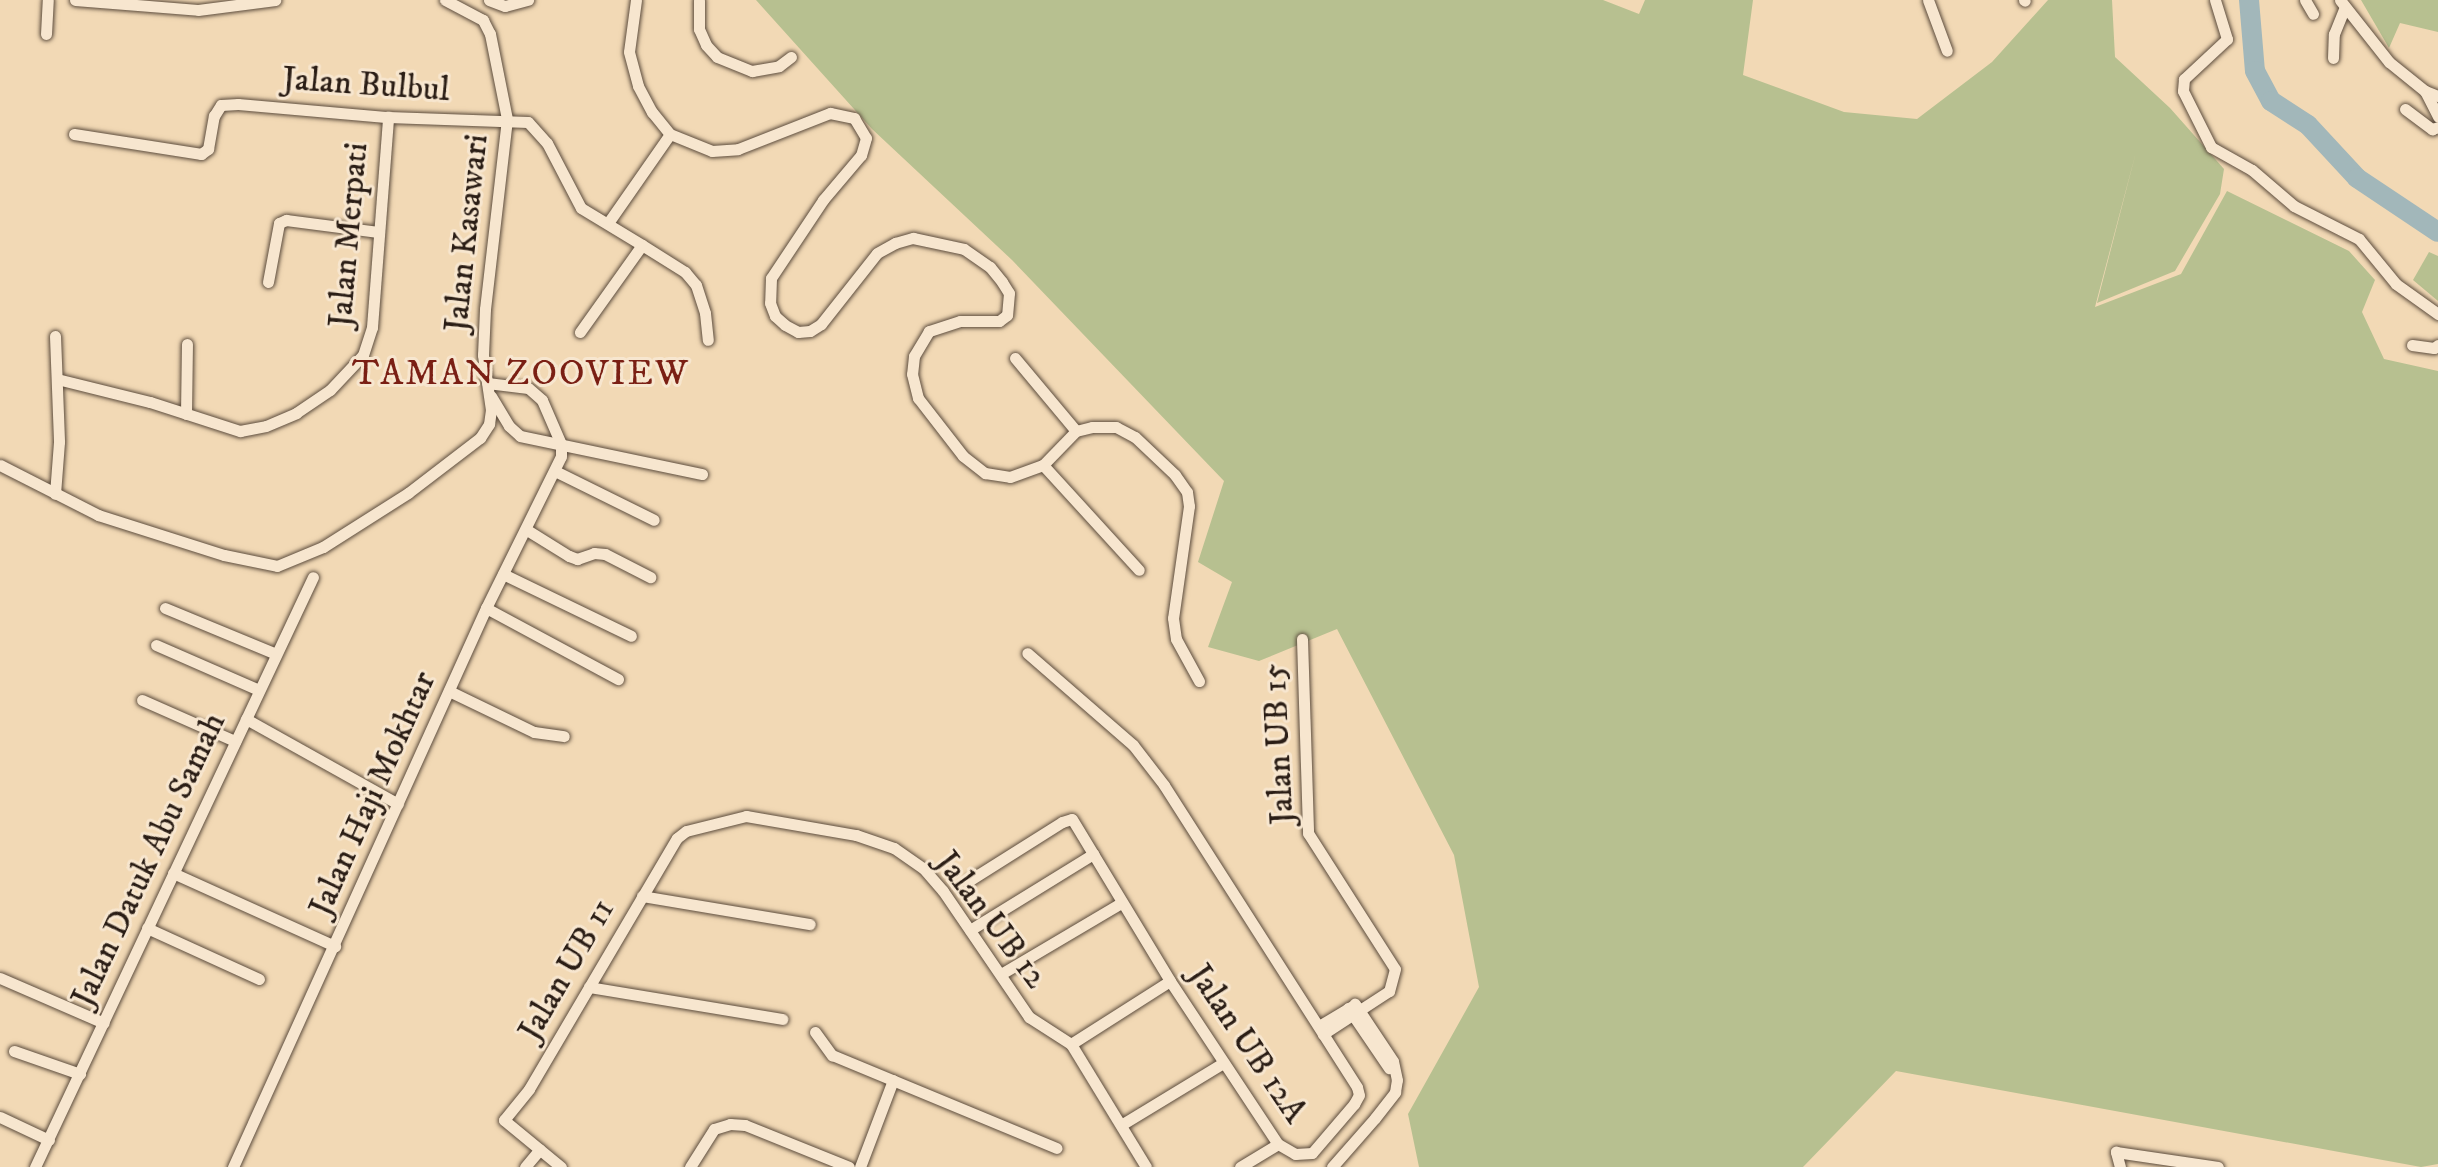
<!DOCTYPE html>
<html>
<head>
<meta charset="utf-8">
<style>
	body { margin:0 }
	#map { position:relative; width:2438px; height:1167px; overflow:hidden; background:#f2d9b5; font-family:"IM FELL DW Pica",serif }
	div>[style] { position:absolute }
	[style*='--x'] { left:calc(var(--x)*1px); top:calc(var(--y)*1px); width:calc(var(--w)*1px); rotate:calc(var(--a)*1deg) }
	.green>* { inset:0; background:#b7c090 }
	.river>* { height:20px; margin:-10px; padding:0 10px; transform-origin:10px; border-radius:10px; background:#a2b7ba }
	.roads { filter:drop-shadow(0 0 2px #5c4c3d) drop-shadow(0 0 2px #5c4c3d) }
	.minor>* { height:11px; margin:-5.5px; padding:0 5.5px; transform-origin:5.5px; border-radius:5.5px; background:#f7e6cf }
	span { translate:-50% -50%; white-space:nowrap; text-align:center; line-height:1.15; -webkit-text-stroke:6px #f7e6cf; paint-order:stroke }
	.street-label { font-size:34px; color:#2a1d15 }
	.neighbourhood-label { font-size:36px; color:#7a1f14; letter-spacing:2px }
</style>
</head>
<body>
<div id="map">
	<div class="green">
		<i style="clip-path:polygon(756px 0,1603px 0,1639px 14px,1645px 0,1753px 0,1743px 75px,1844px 112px,1917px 119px,1992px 62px,2048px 0,2112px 0,2115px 57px,2170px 108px,2224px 169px,2220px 194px,2175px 271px,2097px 303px,2136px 152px,2095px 307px,2181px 274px,2227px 191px,2349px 251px,2375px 280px,2362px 312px,2384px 359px,2438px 371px,2438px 1164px,2421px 1167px,1896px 1071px,1803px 1167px,1419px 1167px,1408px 1114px,1479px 987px,1454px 855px,1337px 629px,1259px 661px,1208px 647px,1232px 582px,1198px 562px,1224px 481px,1012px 260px,872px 129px)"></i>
		<i style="clip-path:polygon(2361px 0,2438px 0,2438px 32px,2400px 23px,2389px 48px)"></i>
		<i style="clip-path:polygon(2429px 252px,2438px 256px,2438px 301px,2413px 280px)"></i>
	</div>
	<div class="river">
		<i style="--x:2249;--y:0;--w:71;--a:85.2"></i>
		<i style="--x:2255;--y:71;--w:34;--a:62"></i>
		<i style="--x:2271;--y:101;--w:44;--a:33"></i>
		<i style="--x:2308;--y:125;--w:72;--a:47.2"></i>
		<i style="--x:2357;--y:178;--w:97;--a:33.7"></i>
	</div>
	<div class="roads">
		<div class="minor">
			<i style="--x:75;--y:0;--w:123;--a:4.6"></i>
			<i style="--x:198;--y:10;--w:78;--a:-7.4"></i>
			<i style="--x:489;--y:0;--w:17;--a:21"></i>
			<i style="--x:505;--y:6;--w:24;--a:-15"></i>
			<i style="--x:636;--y:0;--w:52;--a:97.7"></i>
			<i style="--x:629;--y:52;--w:35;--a:75"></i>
			<i style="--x:638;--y:86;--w:30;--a:62"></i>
			<i style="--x:652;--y:112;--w:28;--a:51"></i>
			<i style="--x:670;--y:134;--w:45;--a:22"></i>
			<i style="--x:712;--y:151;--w:26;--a:-4"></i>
			<i style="--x:738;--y:149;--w:99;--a:-21.4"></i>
			<i style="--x:830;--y:113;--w:25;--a:12"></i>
			<i style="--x:854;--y:118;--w:23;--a:59"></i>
			<i style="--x:866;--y:138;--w:18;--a:106"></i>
			<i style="--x:861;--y:155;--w:59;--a:130.2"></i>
			<i style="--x:823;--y:200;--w:94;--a:123.7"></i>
			<i style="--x:771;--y:278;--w:25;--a:92"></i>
			<i style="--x:770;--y:303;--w:14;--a:69"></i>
			<i style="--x:775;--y:316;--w:13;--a:42"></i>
			<i style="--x:785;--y:325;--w:15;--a:28"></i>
			<i style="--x:798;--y:332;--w:12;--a:-5"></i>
			<i style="--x:810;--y:331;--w:13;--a:-32"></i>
			<i style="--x:821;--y:324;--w:90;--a:-51.7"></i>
			<i style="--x:877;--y:253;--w:21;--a:-29"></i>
			<i style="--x:895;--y:243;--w:19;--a:-16"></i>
			<i style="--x:913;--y:238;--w:52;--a:12.2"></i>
			<i style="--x:964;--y:249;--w:32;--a:35"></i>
			<i style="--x:990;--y:267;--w:19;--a:51"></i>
			<i style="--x:1002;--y:282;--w:13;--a:58"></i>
			<i style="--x:1009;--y:293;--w:22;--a:95"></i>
			<i style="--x:1007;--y:315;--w:10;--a:143"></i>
			<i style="--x:999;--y:321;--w:39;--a:180"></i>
			<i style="--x:960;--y:321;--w:33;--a:162"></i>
			<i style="--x:929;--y:331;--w:29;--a:121"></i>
			<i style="--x:914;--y:356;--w:18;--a:96"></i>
			<i style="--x:912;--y:374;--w:25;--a:76"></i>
			<i style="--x:918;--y:398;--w:73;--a:52.2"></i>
			<i style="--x:963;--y:456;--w:28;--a:38"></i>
			<i style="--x:985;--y:473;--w:25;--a:9"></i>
			<i style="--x:1010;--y:477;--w:35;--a:-20"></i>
			<i style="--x:1043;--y:465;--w:47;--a:-45.9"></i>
			<i style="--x:1076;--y:431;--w:16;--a:-14"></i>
			<i style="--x:1092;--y:427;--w:24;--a:0"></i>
			<i style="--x:1116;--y:427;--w:21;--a:28"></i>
			<i style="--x:1135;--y:437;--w:55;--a:43.5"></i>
			<i style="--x:1175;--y:475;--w:21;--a:55"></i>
			<i style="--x:1187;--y:492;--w:14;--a:82"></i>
			<i style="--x:1189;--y:506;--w:113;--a:98.1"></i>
			<i style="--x:1173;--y:618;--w:21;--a:82"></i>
			<i style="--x:1176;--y:639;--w:48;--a:61.3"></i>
			<i style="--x:699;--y:0;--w:29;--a:90"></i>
			<i style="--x:699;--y:29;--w:17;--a:66"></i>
			<i style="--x:706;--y:45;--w:16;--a:47"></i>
			<i style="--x:717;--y:57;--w:38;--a:22"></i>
			<i style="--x:752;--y:71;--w:27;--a:-10"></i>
			<i style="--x:779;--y:66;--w:15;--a:-37"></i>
			<i style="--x:1928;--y:0;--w:54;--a:69.6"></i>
			<i style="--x:2024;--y:0;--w:1;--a:45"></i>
			<i style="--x:2215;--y:0;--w:41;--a:72.9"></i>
			<i style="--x:2227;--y:39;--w:59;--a:137.1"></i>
			<i style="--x:2184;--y:79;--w:12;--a:95"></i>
			<i style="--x:2183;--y:91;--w:63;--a:63.4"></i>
			<i style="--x:2211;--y:147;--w:47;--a:29.3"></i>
			<i style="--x:2252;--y:170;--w:55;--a:40.6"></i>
			<i style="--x:2294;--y:206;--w:73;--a:26.9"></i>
			<i style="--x:2359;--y:239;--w:58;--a:50.6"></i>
			<i style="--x:2396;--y:284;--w:52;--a:35.5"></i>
			<i style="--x:2305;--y:0;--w:16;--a:60"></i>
			<i style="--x:2340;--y:0;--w:79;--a:51.7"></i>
			<i style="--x:2389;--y:62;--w:46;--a:38.9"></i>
			<i style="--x:2425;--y:91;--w:14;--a:21"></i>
			<i style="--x:46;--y:34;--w:34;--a:-87"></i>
			<i style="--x:2333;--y:58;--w:24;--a:-88"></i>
			<i style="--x:2334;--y:34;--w:29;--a:-68"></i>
			<i style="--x:2425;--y:91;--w:29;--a:63"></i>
			<i style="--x:2405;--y:109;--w:34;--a:37"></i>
			<i style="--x:2432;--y:129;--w:6;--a:-18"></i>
			<i style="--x:74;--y:134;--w:129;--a:8.9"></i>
			<i style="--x:201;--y:154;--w:9;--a:-36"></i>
			<i style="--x:208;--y:149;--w:34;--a:-80"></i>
			<i style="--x:214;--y:116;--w:13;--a:-58"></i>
			<i style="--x:221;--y:105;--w:17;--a:-3"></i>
			<i style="--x:238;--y:104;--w:151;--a:5"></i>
			<i style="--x:388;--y:117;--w:140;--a:2"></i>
			<i style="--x:528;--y:122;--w:28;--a:48"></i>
			<i style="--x:547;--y:143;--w:73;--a:62.4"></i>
			<i style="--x:581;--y:208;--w:71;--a:31.2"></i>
			<i style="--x:642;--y:245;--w:107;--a:125.5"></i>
			<i style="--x:608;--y:223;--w:108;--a:-55.1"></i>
			<i style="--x:642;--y:245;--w:51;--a:32.1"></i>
			<i style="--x:685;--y:272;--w:17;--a:50"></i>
			<i style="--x:696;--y:285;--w:29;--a:72"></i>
			<i style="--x:705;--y:313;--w:27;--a:84"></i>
			<i style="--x:268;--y:282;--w:60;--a:-79.4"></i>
			<i style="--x:279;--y:223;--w:8;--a:-23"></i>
			<i style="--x:286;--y:220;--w:93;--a:7.4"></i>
			<i style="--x:55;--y:336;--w:106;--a:87.8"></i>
			<i style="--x:59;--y:442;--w:52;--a:94.4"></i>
			<i style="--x:2412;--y:345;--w:22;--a:8"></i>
			<i style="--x:2434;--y:348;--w:5;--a:-37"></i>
			<i style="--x:1015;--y:358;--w:95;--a:50.1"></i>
			<i style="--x:57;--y:379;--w:96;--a:13.9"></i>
			<i style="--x:150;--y:402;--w:95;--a:17.9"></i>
			<i style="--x:240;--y:431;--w:26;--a:-11"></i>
			<i style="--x:266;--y:426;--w:33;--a:-23"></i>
			<i style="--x:296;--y:413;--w:41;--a:-34.1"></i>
			<i style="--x:330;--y:390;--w:48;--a:-46.7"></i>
			<i style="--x:363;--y:355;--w:29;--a:-72"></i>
			<i style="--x:372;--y:327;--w:211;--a:-85.6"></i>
			<i style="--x:491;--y:396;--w:35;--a:59"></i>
			<i style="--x:509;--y:426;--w:15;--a:42"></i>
			<i style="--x:520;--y:436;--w:186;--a:11.8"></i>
			<i style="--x:186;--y:414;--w:70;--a:-89.2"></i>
			<i style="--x:0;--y:465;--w:110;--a:27"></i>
			<i style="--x:98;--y:515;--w:132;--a:17.6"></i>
			<i style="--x:224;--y:555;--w:54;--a:11.7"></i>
			<i style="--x:277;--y:566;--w:50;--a:-22.4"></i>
			<i style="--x:323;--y:547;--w:101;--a:-32.4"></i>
			<i style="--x:408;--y:493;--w:91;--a:-37.4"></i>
			<i style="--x:480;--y:438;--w:17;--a:-57"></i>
			<i style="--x:489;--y:424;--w:14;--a:-82"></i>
			<i style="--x:491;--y:410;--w:56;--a:-98.3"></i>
			<i style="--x:483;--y:355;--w:46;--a:-87.5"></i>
			<i style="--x:485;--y:309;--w:191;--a:-83.4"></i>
			<i style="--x:507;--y:119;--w:87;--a:-101.3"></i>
			<i style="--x:490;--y:34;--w:16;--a:-117"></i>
			<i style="--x:483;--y:20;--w:43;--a:-152.2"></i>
			<i style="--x:1043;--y:465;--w:142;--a:47.6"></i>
			<i style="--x:555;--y:471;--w:110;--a:26.3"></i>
			<i style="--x:527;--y:530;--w:49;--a:31.8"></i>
			<i style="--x:569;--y:556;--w:9;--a:21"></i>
			<i style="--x:577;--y:559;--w:18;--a:-19"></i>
			<i style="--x:594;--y:553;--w:11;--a:5"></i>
			<i style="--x:605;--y:554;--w:51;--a:27.1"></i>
			<i style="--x:503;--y:574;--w:142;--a:25.8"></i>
			<i style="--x:165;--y:608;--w:120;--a:22.5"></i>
			<i style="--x:486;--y:608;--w:150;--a:28.3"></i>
			<i style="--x:1302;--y:639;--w:194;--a:88.2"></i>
			<i style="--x:1308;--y:833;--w:161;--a:57.4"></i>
			<i style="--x:1395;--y:969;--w:23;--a:105"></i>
			<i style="--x:1389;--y:991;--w:79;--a:146.9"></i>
			<i style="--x:156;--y:645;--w:112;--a:23.6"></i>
			<i style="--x:449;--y:691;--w:94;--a:25.8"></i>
			<i style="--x:534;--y:732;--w:30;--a:8"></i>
			<i style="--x:142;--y:700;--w:102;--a:23.8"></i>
			<i style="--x:246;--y:719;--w:174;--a:29.2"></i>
			<i style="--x:173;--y:873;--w:178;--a:24.3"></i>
			<i style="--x:970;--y:880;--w:109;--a:-32.2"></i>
			<i style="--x:1062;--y:822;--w:10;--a:-17"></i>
			<i style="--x:1072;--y:819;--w:189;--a:58.8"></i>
			<i style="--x:1170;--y:981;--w:196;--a:56.5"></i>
			<i style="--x:1278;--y:1144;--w:20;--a:30"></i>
			<i style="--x:1295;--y:1154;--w:17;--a:-3"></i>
			<i style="--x:1312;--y:1153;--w:65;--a:-49.4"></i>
			<i style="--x:1354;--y:1104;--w:10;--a:-61"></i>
			<i style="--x:1359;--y:1095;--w:8;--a:-104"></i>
			<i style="--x:1357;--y:1087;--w:358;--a:-122.6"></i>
			<i style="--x:1164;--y:785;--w:51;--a:-127.8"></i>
			<i style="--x:1133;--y:745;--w:140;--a:-139"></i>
			<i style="--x:642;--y:896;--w:170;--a:9.5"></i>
			<i style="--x:147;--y:928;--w:123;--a:24.5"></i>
			<i style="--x:970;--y:930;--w:145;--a:-31.7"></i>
			<i style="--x:1001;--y:974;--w:139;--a:-30.6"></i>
			<i style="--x:0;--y:978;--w:113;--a:23.4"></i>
			<i style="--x:589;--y:987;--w:196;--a:9.4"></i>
			<i style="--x:1348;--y:1008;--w:73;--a:55.7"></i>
			<i style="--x:1319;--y:1026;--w:39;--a:-31"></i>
			<i style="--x:815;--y:1032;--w:29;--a:54"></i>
			<i style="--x:832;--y:1055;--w:243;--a:22.5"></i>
			<i style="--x:1071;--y:1044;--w:117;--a:-32.5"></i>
			<i style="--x:14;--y:1051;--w:70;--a:19.2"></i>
			<i style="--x:0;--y:1117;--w:54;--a:25.1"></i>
			<i style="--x:1121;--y:1125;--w:119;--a:-31.3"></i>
			<i style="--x:35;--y:1167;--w:652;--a:-64.77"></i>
			<i style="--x:233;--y:1167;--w:614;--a:-65.65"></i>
			<i style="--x:486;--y:608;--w:169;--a:-63.7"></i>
			<i style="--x:561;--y:456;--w:12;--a:-90"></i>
			<i style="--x:561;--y:444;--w:48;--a:-113.4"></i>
			<i style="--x:542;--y:400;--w:18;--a:-139"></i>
			<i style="--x:528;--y:388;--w:41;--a:-173"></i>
			<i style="--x:525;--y:1167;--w:23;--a:-50"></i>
			<i style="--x:561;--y:1167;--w:74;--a:-140.5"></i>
			<i style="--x:504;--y:1120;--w:40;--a:-51"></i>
			<i style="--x:529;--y:1089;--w:291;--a:-59.5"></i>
			<i style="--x:677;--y:838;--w:11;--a:-38"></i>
			<i style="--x:686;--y:831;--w:62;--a:-14"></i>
			<i style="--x:746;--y:816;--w:112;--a:9.8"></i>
			<i style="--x:856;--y:835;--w:40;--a:18.9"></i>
			<i style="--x:894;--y:848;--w:35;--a:35"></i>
			<i style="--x:923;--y:868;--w:30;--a:49"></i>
			<i style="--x:943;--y:891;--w:153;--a:55.7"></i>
			<i style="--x:1029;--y:1017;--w:50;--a:32.7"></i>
			<i style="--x:1071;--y:1044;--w:144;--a:58.6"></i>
			<i style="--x:690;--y:1167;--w:45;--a:-57.7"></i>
			<i style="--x:714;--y:1129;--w:17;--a:-17"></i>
			<i style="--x:730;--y:1124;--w:15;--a:4"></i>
			<i style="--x:745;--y:1125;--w:112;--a:22"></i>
			<i style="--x:860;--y:1167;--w:93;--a:-69.2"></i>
			<i style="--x:1240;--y:1167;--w:44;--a:-31.2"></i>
			<i style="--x:1332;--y:1167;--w:65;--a:-48.7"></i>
			<i style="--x:1375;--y:1118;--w:33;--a:-52"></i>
			<i style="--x:1395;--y:1092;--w:12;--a:-81"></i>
			<i style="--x:1397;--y:1080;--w:19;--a:-102"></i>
			<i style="--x:1393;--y:1061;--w:69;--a:-123.7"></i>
			<i style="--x:2120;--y:1167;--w:16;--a:-105"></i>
			<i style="--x:2116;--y:1152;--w:103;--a:8.4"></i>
		</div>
	</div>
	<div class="street-label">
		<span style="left:366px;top:85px;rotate:4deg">Jalan Bulbul</span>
		<span style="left:467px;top:233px;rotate:-84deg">Jalan Kasawari</span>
		<span style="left:349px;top:235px;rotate:-85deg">Jalan Merpati</span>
		<span style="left:1279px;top:744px;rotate:-93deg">Jalan UB 15</span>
		<span style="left:373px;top:794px;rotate:-66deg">Jalan Haji Mokhtar</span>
		<span style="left:149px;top:860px;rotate:-65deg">Jalan Datuk Abu Samah</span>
		<span style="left:991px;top:920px;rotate:53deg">Jalan UB 12</span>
		<span style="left:567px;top:970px;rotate:-60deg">Jalan UB 11</span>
		<span style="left:1247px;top:1044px;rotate:56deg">Jalan UB 12A</span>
	</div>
	<div class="neighbourhood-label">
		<span style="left:521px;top:374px">TAMAN ZOOVIEW</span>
	</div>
</div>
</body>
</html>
